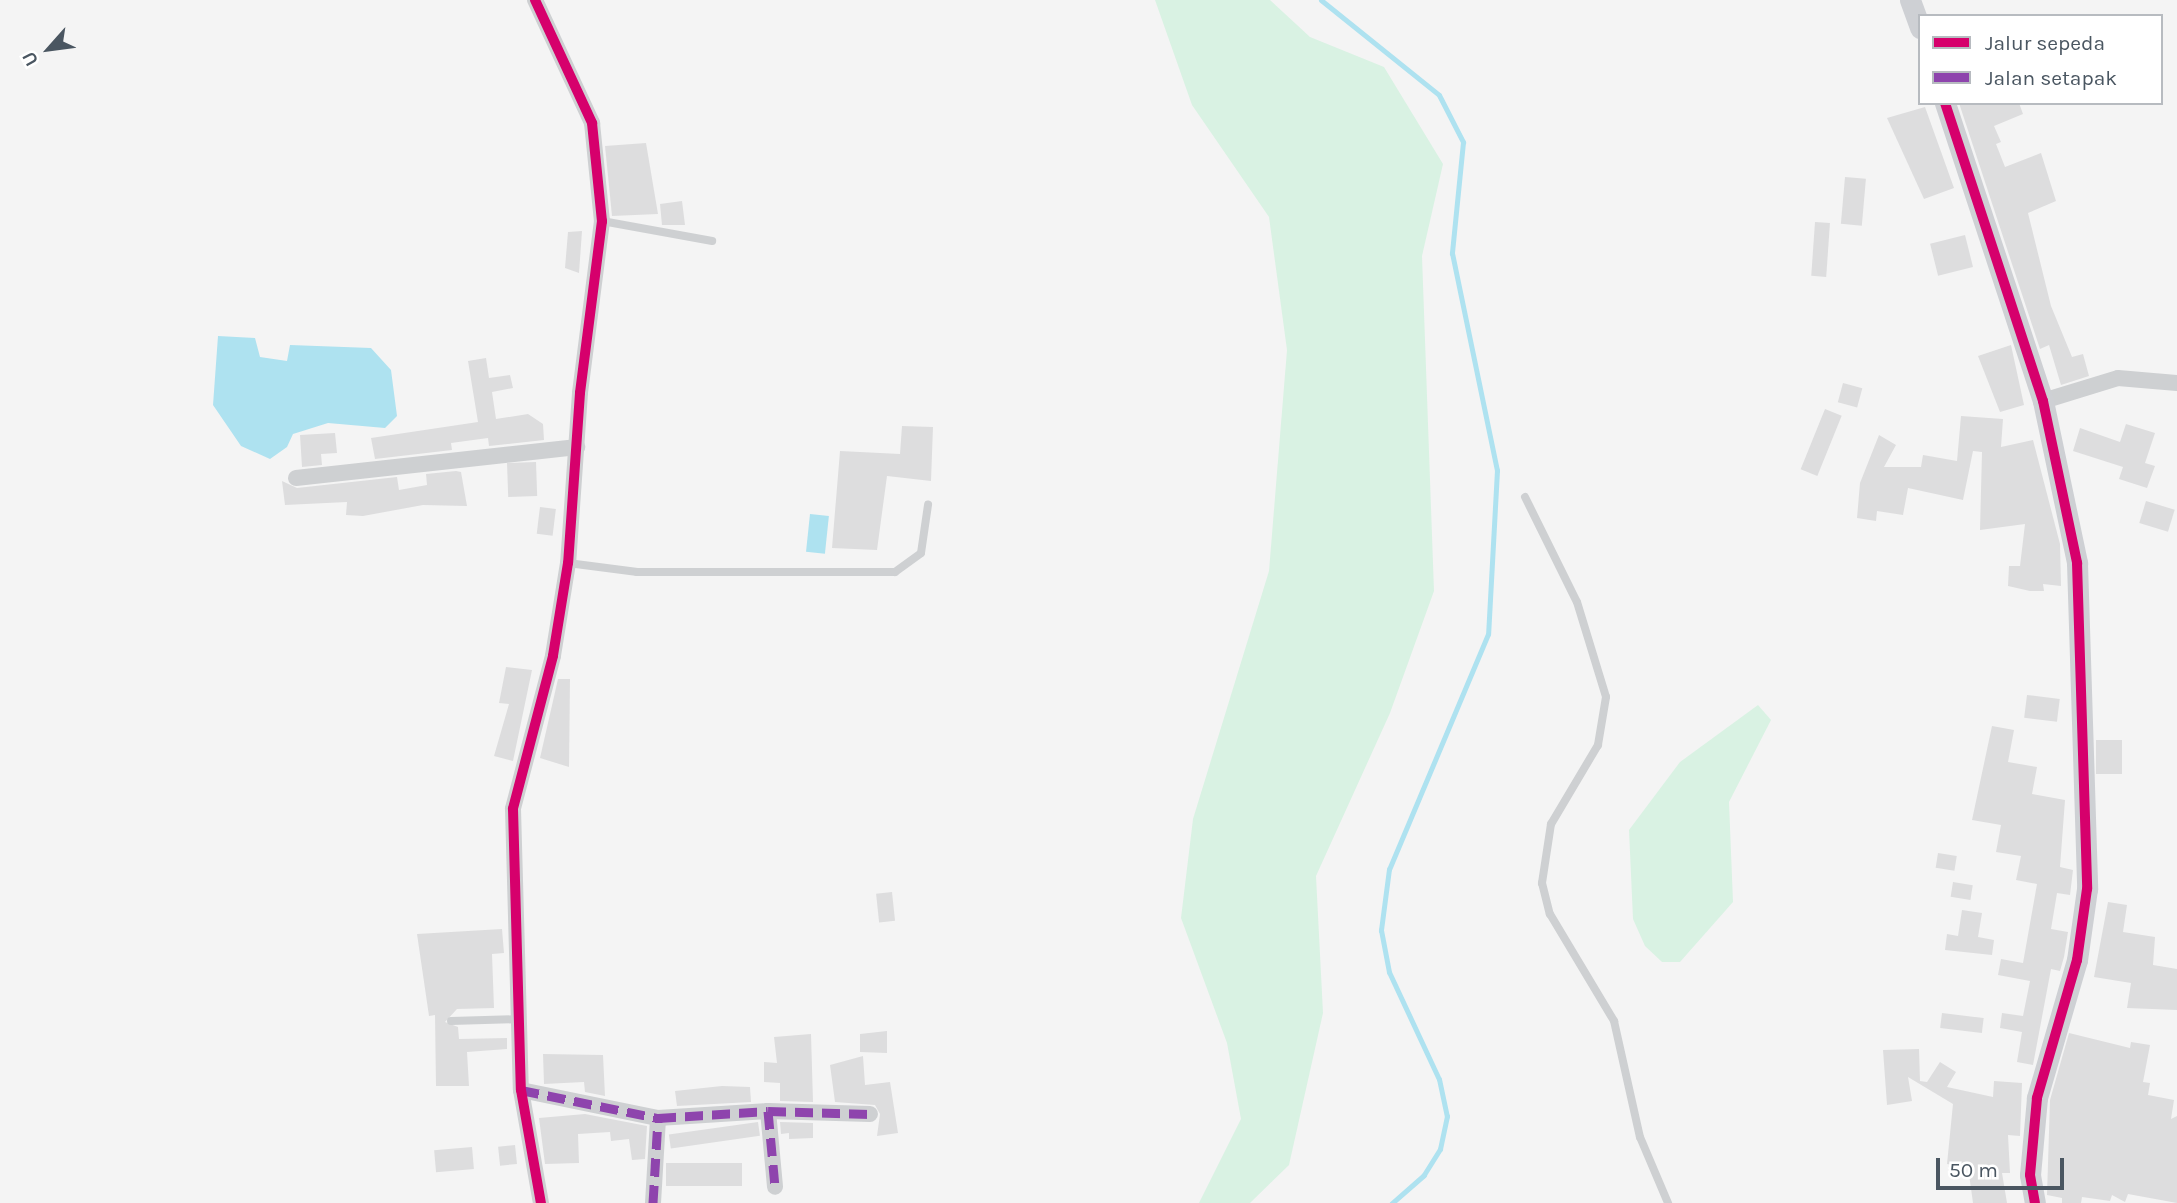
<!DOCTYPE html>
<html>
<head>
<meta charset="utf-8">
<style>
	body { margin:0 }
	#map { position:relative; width:2177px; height:1203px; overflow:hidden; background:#f4f4f4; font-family:Karla,sans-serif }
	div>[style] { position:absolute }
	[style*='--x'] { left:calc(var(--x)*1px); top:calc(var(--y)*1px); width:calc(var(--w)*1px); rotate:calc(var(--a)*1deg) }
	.green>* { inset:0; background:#d9f2e3 }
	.water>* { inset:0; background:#aee2f0; transform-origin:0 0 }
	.stream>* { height:5px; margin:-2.5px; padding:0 2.5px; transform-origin:2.5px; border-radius:2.5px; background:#aee2f0 }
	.building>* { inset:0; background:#ddddde; transform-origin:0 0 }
	.lane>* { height:8px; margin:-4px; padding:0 4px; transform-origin:4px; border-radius:4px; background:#ced0d2 }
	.street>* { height:16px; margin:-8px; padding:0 8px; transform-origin:8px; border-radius:8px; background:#ced0d2 }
	.secondary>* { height:21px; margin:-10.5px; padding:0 10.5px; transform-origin:10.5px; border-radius:10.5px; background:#ced0d4 }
	.quiet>* { height:9px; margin-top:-4.5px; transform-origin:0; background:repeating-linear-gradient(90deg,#8e44ad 0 18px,transparent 0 27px) }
	.cycleway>* { height:10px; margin:-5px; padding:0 5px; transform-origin:5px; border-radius:5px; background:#d6006c }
	span { translate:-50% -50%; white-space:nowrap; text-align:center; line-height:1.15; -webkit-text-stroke:5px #fff; paint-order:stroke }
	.legend { position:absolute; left:1918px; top:14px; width:245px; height:91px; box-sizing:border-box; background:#fff; border:2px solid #b7bbc0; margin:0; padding:9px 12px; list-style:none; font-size:21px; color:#4a5661 }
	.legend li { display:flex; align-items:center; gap:14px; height:35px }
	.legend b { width:35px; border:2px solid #b7bbc0 }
	.north { position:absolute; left:14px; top:14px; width:70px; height:70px; -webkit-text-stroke:5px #fff; paint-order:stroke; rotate:242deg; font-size:19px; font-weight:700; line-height:28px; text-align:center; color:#4a5661 }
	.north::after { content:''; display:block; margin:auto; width:24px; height:32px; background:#4a5661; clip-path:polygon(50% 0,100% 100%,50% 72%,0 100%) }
	.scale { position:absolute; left:1936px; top:1158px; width:128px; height:32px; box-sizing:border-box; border:4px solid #4a5661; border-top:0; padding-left:9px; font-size:21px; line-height:24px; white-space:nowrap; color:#4a5661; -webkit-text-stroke:5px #fff; paint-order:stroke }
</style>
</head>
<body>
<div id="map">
	<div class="green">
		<i style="clip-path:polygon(1155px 0,1270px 0,1310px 37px,1384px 67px,1443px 164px,1422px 256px,1434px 591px,1390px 713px,1316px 876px,1323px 1013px,1289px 1165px,1250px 1203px,1199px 1203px,1241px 1119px,1227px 1043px,1181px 918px,1193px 819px,1269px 571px,1287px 350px,1269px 217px,1192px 105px)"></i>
		<i style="clip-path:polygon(1758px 705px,1771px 720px,1729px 802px,1733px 902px,1680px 962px,1662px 962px,1645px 946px,1633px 919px,1629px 830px,1680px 762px)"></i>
	</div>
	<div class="water">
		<i style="clip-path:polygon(218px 336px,255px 338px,260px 357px,287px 361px,290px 345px,371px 348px,391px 370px,397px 416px,385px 428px,328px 423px,293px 434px,287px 447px,270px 459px,241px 446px,213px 405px)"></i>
		<i style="left:810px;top:514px;width:19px;height:38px;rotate:6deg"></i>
	</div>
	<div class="stream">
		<i style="--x:1321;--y:0;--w:151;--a:38.8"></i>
		<i style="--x:1439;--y:95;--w:53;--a:62.9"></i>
		<i style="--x:1463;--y:142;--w:112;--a:95.7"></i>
		<i style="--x:1452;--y:253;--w:222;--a:78.3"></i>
		<i style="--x:1497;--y:470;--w:164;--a:93.1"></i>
		<i style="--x:1488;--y:634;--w:255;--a:112.8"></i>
		<i style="--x:1389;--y:869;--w:62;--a:97.5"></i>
		<i style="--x:1381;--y:930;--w:43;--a:79.2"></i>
		<i style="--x:1389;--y:972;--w:118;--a:65"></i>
		<i style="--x:1439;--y:1079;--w:38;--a:78"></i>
		<i style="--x:1447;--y:1116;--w:34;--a:102"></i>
		<i style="--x:1440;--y:1149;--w:31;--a:122"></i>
		<i style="--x:1424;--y:1175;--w:43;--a:138.8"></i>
	</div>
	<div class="building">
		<i style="clip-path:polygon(1959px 103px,2019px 103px,2023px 114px,1994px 126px,2001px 142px,1996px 144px,2005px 167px,2041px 153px,2056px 201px,2028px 213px,2051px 306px,2072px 357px,2083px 354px,2089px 376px,2061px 385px,2049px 345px,2040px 349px)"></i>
		<i style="clip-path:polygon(1925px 107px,1954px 188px,1924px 199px,1887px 118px)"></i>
		<i style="clip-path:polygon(646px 143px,658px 214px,612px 216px,605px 146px)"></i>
		<i style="left:1845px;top:177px;width:21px;height:47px;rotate:5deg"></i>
		<i style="clip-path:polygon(682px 201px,685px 225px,662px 225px,660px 204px)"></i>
		<i style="left:1815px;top:222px;width:15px;height:54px;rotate:4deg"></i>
		<i style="clip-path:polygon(582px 231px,579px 273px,565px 268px,568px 232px)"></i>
		<i style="left:1965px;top:235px;width:33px;height:36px;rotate:76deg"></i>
		<i style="clip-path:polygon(2011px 345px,2024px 405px,2000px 412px,1978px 356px)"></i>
		<i style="clip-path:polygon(486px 358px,489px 378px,510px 375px,513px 388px,492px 392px,496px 419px,528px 414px,543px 424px,544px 440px,489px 446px,488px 438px,451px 443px,452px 450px,375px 459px,371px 438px,478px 422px,468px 361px)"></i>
		<i style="left:1843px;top:383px;width:20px;height:20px;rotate:15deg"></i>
		<i style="left:1825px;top:409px;width:18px;height:65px;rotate:22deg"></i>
		<i style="clip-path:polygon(1961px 416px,2003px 419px,2001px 447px,2033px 440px,2060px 544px,2061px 586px,2043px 584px,2044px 591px,2030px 591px,2008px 586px,2009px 566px,2020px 566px,2025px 524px,1980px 530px,1982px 452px,1973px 451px,1963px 500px,1908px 488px,1903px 515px,1877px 511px,1876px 521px,1857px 518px,1860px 483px,1879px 435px,1896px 445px,1884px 467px,1921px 467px,1923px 455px,1957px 461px)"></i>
		<i style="clip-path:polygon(2126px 424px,2155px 433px,2145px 463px,2155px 466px,2147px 488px,2119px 479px,2123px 467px,2073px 451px,2080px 428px,2120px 442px)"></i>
		<i style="clip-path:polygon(902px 426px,933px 427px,931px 481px,887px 476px,877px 550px,832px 548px,840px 451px,900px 454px)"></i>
		<i style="clip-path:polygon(335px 433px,337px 453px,321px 454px,322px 465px,302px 467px,300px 435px)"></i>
		<i style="left:536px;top:462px;width:34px;height:29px;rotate:88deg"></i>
		<i style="clip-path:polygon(456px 471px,461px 472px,467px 506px,423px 505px,363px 516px,346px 515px,347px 502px,285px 505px,282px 481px,297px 488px,397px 477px,399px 490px,427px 485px,426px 474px)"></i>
		<i style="left:2146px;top:501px;width:30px;height:23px;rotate:17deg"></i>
		<i style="left:540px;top:507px;width:16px;height:27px;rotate:7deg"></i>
		<i style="clip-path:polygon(506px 667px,532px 670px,513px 761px,494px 756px,509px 704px,499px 703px)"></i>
		<i style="clip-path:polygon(558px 679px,570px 679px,569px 767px,540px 758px)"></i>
		<i style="left:2027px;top:695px;width:33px;height:23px;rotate:7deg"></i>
		<i style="clip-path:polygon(1992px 726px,2014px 730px,2008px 762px,2037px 767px,2032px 794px,2065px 800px,2060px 867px,2073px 870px,2070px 895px,2057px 893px,2051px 929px,2068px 932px,2064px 957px,2060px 971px,2051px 969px,2033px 1065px,2017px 1062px,2022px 1032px,2000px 1028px,2002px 1013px,2023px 1016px,2030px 981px,1998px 975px,2001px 959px,2023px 963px,2037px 884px,2016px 880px,2021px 856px,1996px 852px,2001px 825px,1972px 820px)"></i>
		<i style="left:2096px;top:740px;width:26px;height:34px"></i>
		<i style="left:1938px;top:853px;width:19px;height:15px;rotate:9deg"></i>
		<i style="left:1953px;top:882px;width:20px;height:15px;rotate:9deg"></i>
		<i style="left:892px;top:892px;width:29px;height:16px;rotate:84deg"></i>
		<i style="clip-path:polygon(2108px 902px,2127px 905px,2123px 932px,2155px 937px,2153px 965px,2177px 969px,2177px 1010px,2127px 1008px,2131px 983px,2094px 977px)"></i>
		<i style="clip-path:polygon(1962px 910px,1982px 913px,1978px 937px,1994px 940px,1992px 955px,1945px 950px,1947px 934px,1958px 936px)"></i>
		<i style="clip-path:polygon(502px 929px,504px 953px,492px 954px,494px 1008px,457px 1009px,445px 1022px,458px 1027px,459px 1039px,507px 1038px,507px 1049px,467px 1052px,469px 1086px,436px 1086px,435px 1015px,429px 1016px,417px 934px)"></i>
		<i style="left:1942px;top:1013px;width:42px;height:15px;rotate:7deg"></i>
		<i style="clip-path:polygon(887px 1031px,887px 1053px,860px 1052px,860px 1034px)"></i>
		<i style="clip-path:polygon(2069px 1033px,2130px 1048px,2131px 1042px,2150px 1045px,2143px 1082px,2150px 1083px,2148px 1095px,2174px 1100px,2171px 1119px,2177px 1116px,2177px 1203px,2128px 1194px,2125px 1202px,2112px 1195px,2110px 1201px,2082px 1197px,2081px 1203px,2062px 1203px,2062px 1198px,2047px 1195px,2050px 1100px)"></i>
		<i style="clip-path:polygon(811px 1034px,813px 1102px,780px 1101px,780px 1083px,764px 1082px,764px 1062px,777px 1063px,774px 1037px)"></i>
		<i style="clip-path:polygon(1919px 1049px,1920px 1081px,1927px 1082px,1940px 1062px,1956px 1072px,1947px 1087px,1993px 1097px,1994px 1081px,2022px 1083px,2020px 1136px,2008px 1135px,2010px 1173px,2002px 1173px,2007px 1203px,1973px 1203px,1968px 1167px,1947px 1164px,1953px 1104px,1908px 1077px,1912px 1101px,1887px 1105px,1883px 1050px)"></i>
		<i style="clip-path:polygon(543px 1054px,603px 1055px,605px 1096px,585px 1092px,584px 1082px,544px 1084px)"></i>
		<i style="clip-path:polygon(863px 1056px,865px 1085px,890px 1082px,898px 1133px,877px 1136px,880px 1114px,875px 1105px,835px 1102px,830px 1065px)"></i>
		<i style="clip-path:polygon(722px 1086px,750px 1087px,751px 1102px,677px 1106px,675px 1091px)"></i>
		<i style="clip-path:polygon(585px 1114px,647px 1126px,645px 1159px,632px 1160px,629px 1139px,611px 1141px,610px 1132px,578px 1134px,579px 1163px,545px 1164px,539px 1118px)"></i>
		<i style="left:758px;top:1122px;width:14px;height:90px;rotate:82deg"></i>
		<i style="clip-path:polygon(780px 1122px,813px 1123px,813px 1138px,789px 1139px,789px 1133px,781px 1134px)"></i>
		<i style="left:515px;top:1145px;width:19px;height:17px;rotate:84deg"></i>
		<i style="left:472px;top:1147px;width:22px;height:38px;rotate:85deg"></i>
		<i style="left:742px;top:1163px;width:23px;height:76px;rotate:90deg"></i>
	</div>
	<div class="lane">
		<i style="--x:602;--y:221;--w:112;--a:10.3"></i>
		<i style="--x:1525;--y:497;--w:117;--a:63.7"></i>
		<i style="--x:1577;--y:602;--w:99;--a:73"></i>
		<i style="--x:1606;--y:697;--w:49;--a:99.5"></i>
		<i style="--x:1598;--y:745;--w:92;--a:120.7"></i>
		<i style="--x:1551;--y:824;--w:60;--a:98.7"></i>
		<i style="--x:1542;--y:883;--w:32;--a:76"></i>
		<i style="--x:1550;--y:914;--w:125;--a:59.1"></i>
		<i style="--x:1614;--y:1021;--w:119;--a:77.4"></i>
		<i style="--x:1640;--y:1137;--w:72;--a:67"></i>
		<i style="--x:568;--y:563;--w:70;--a:7.4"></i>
		<i style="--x:637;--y:572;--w:258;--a:0"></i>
		<i style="--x:895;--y:572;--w:32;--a:-36"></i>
		<i style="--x:921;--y:553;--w:49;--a:-81.7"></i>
		<i style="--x:451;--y:1021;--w:70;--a:-1.6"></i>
	</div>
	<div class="street">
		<i style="--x:535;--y:0;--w:136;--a:65.1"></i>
		<i style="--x:592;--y:123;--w:99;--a:84.2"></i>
		<i style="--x:602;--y:221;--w:173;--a:97.3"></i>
		<i style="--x:580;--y:393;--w:170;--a:94"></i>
		<i style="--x:568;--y:563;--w:94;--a:99.2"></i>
		<i style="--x:553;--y:656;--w:158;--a:104.7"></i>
		<i style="--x:513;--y:809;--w:281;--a:88.4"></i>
		<i style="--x:521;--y:1090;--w:115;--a:80"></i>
		<i style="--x:2043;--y:401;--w:78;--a:-17"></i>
		<i style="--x:2118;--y:378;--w:59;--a:4.8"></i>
		<i style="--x:296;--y:478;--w:283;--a:-6.3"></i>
		<i style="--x:521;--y:1090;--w:140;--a:11.6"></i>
		<i style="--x:658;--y:1118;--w:110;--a:-3.6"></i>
		<i style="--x:768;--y:1111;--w:102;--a:1.7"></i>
		<i style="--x:768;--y:1111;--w:76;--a:84.7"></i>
		<i style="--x:653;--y:1203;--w:85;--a:-86.6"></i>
	</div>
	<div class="secondary">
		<i style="--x:1910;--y:0;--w:30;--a:70"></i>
		<i style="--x:1945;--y:103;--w:314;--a:71.8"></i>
		<i style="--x:2043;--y:401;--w:166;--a:78.1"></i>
		<i style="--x:2077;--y:563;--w:326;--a:88.2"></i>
		<i style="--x:2087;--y:889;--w:72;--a:98"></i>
		<i style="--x:2077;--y:960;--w:144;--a:106.2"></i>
		<i style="--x:2037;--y:1098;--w:77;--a:95.2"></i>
		<i style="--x:2030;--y:1175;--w:28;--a:80"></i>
	</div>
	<div class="quiet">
		<i style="--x:521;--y:1090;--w:140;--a:11.6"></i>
		<i style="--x:658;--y:1118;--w:110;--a:-3.6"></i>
		<i style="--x:768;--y:1111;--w:102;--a:1.7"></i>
		<i style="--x:768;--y:1111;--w:76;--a:84.7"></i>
		<i style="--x:653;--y:1203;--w:85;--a:-86.6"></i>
	</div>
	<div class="cycleway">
		<i style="--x:535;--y:0;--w:136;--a:65.1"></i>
		<i style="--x:592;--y:123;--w:99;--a:84.2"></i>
		<i style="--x:602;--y:221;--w:173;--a:97.3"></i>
		<i style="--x:580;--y:393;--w:170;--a:94"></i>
		<i style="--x:568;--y:563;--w:94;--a:99.2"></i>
		<i style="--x:553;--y:656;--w:158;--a:104.7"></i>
		<i style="--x:513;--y:809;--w:281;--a:88.4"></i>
		<i style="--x:521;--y:1090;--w:115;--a:80"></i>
		<i style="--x:1945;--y:103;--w:314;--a:71.8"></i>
		<i style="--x:2043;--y:401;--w:166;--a:78.1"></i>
		<i style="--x:2077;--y:563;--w:326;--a:88.2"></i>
		<i style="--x:2087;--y:889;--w:72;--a:98"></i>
		<i style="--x:2077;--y:960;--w:144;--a:106.2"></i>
		<i style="--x:2037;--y:1098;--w:77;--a:95.2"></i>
		<i style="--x:2030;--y:1175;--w:28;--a:80"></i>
	</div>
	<ul class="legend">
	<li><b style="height:9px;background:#d6006c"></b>Jalur sepeda</li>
	<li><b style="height:9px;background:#8e44ad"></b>Jalan setapak</li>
	</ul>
	<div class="north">U</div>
	<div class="scale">50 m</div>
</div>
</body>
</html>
